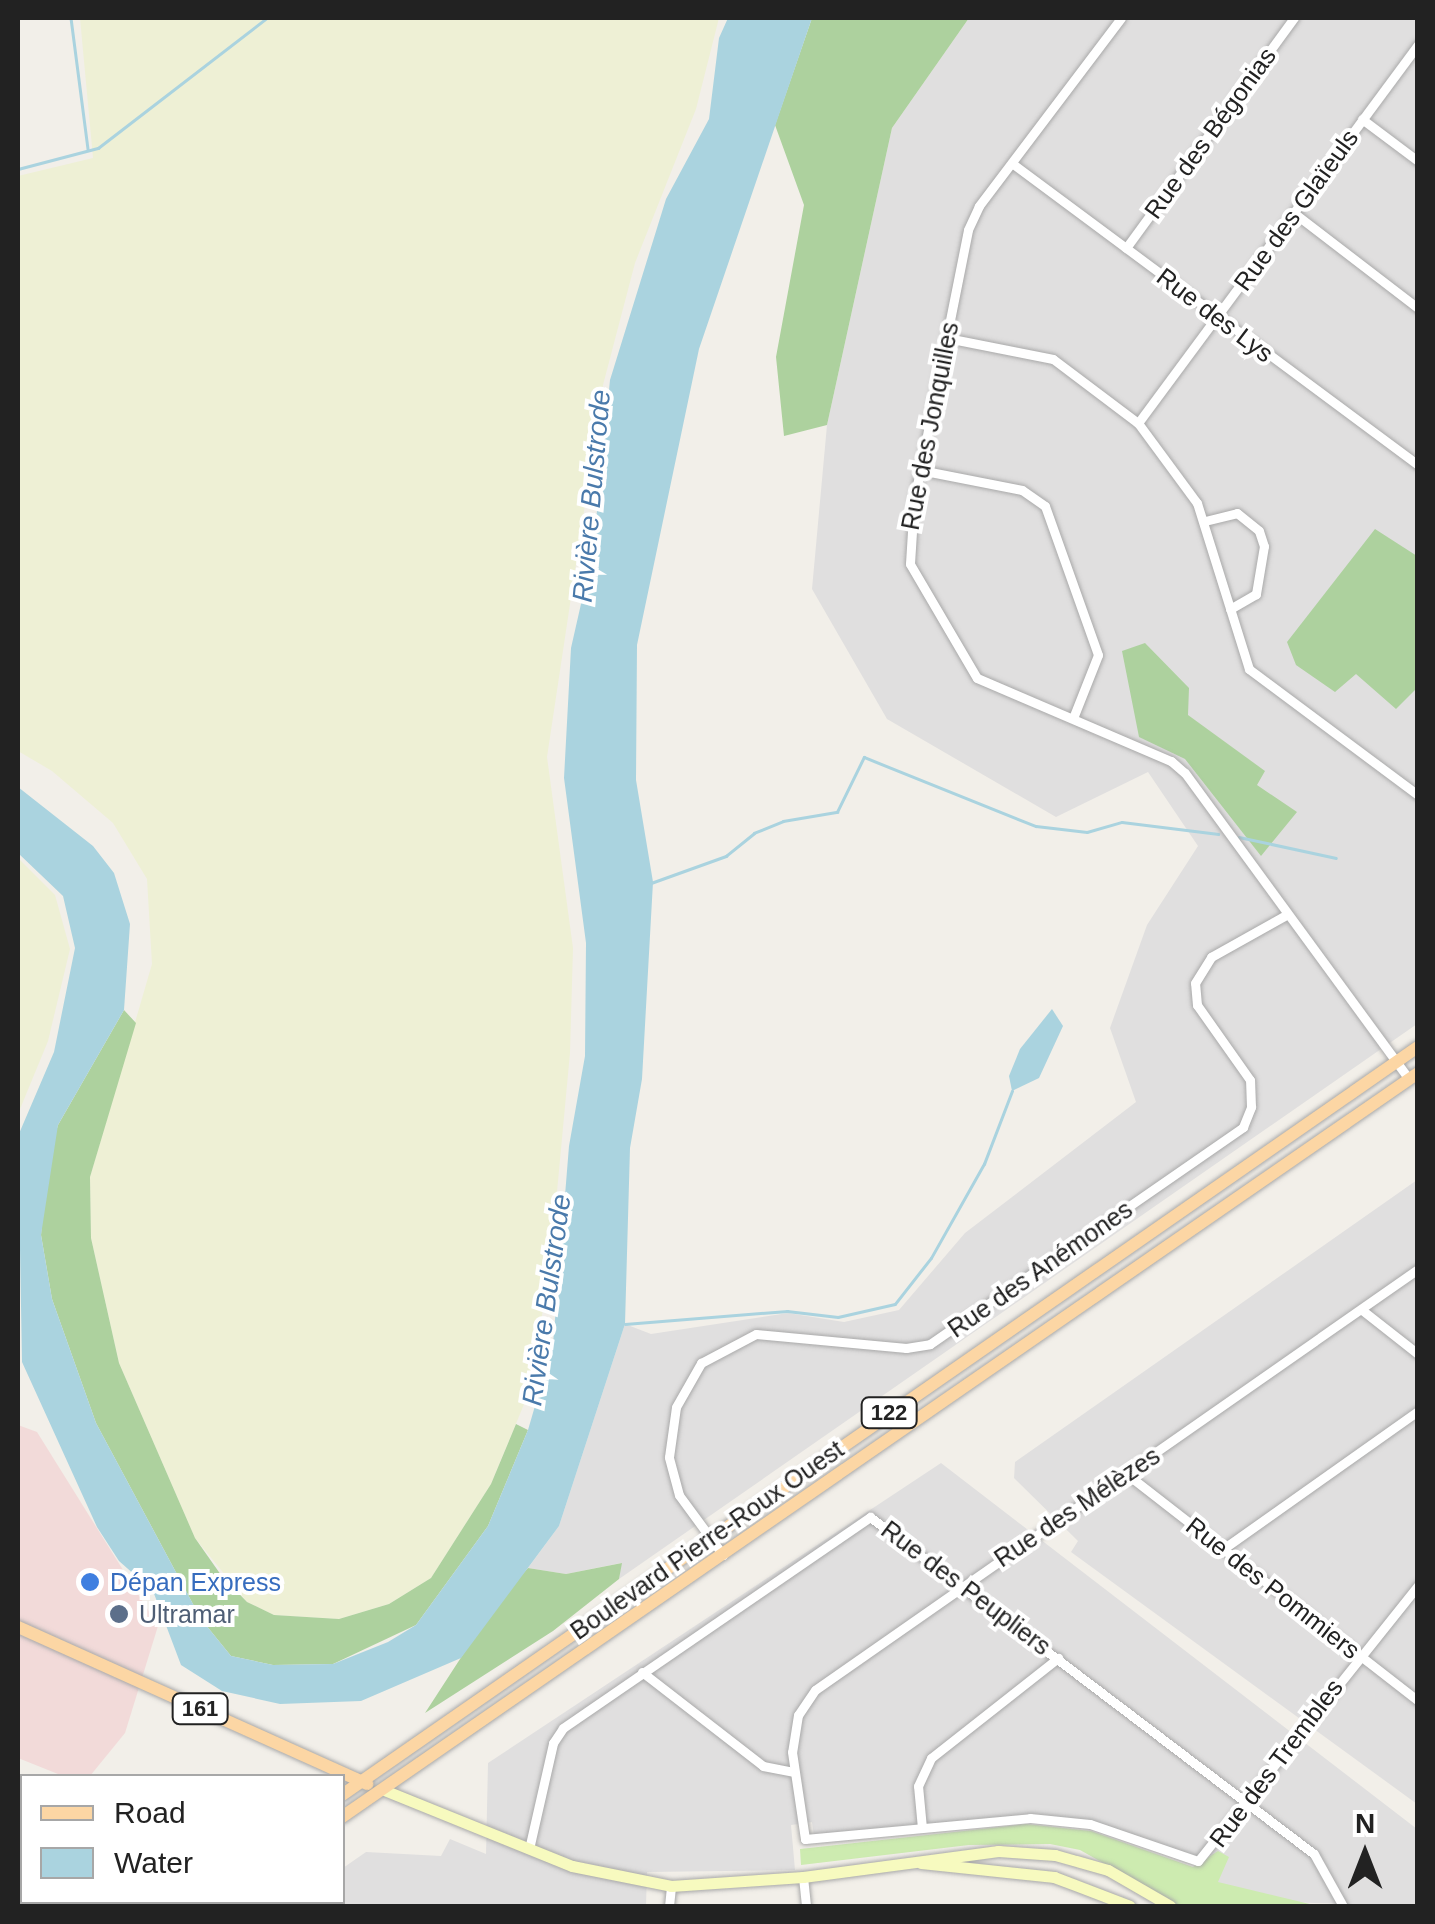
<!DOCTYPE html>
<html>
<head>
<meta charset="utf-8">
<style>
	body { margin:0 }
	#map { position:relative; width:1435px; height:1924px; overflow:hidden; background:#f2efe9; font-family:Helvetica,sans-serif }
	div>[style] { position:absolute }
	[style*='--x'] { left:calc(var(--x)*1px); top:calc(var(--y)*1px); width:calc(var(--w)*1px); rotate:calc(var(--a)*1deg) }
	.residential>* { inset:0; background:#e0dfdf }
	.commercial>* { inset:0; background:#f2dad9 }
	.farmland>* { inset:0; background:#eef0d5 }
	.grass>* { inset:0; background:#cdebb0 }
	.forest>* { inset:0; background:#add19e }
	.water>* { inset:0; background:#aad3df }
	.stream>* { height:2.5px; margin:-1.25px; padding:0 1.25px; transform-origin:1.25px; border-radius:1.25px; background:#aad3df }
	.roads { filter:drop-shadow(0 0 2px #a9a9a9) drop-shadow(0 0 2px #a9a9a9) }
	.street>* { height:9px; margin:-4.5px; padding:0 4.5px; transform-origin:4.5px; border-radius:4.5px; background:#fff }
	.secondary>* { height:11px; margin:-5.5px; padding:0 5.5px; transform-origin:5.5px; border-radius:5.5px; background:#f7fabf }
	.primary>* { height:12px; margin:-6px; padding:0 6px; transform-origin:6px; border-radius:6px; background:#fcd6a4 }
	.dots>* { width:28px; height:28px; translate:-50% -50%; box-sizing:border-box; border:5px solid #fff; border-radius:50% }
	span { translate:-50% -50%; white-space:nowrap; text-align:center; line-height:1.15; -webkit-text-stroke:8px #fff; paint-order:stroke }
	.shield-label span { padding:2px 8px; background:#fff; border:2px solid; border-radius:8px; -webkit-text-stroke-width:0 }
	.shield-label { font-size:22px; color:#222; font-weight:700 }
	.street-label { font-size:25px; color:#222 }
	.shop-label { font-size:25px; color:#366cbe }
	.left { translate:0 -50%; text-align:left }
	.service-label { font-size:25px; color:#4e5e75 }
	.water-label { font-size:28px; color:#4a7aab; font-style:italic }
	.frame { position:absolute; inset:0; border:20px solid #222; pointer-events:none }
	.legend { position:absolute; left:20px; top:1774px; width:325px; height:130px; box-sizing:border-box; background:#fff; border:2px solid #a7a7a7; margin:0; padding:12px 18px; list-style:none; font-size:30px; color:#222 }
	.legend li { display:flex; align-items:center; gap:20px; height:50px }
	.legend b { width:50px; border:2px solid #a7a7a7 }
	.north { position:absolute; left:1315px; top:1804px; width:100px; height:100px; -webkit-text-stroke:8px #fff; paint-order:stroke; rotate:0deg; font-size:28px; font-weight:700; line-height:40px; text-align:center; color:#222 }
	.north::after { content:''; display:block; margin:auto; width:35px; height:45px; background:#222; clip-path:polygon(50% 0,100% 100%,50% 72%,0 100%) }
</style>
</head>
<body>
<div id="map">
	<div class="residential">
		<i style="clip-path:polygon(969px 18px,1417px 18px,1417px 1024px,619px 1579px,621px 1563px,566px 1574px,528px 1568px,559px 1526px,625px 1324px,651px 1334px,788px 1313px,844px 1322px,899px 1310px,965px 1233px,1136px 1102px,1110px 1028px,1147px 925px,1198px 846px,1148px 772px,1056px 817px,887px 719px,812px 589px,827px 425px,892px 128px)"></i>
		<i style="clip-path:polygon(1417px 1180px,1417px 1804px,1071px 1552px,1078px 1541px,1014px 1478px,1015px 1462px)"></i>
		<i style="clip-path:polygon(941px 1463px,1417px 1829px,1417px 1906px,1280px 1902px,1215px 1882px,1219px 1869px,1106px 1825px,1065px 1818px,814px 1837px,812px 1822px,791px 1825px,795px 1870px,647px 1872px,646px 1906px,287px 1906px,342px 1902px,343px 1868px,366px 1852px,441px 1856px,450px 1839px,486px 1854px,488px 1763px)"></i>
	</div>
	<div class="commercial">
		<i style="clip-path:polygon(18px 1425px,37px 1432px,158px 1626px,125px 1733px,90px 1776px,63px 1776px,18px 1758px)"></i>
	</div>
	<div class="farmland">
		<i style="clip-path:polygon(80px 18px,719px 18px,696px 109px,635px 263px,603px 385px,547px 757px,573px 948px,570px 1053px,549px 1277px,527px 1397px,491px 1484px,431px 1578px,389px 1604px,339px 1619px,274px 1615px,247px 1602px,195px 1538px,119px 1363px,91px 1238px,90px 1177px,152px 964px,147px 879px,113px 823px,52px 771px,18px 751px,18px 176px,93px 158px)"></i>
		<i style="clip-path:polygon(18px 858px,55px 895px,70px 949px,48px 1041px,18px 1114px)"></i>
	</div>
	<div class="grass">
		<i style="clip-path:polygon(1026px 1824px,1091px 1831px,1193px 1867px,1218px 1851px,1229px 1857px,1218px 1882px,1318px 1906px,1180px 1906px,1080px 1850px,1050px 1844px,969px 1845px,801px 1865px,800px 1849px)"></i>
	</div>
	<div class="forest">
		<i style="clip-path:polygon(812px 18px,969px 18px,892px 128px,827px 425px,784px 436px,776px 357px,804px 205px,775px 125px)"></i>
		<i style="clip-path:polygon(1375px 529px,1417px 556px,1417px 688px,1396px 709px,1356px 674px,1335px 692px,1296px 665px,1287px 642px)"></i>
		<i style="clip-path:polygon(1145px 643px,1189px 688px,1188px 715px,1265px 771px,1257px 785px,1297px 812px,1261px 856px,1185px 759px,1139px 737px,1122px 651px)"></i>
		<i style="clip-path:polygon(124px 1010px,136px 1023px,90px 1177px,91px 1238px,119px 1363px,195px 1538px,221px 1575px,247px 1602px,274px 1615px,339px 1619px,389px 1604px,431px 1578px,491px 1484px,516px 1424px,528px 1430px,488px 1526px,416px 1625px,333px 1664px,273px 1665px,231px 1656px,201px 1619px,96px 1423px,52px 1299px,41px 1235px,47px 1163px,58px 1125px)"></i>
		<i style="clip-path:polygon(622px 1563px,619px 1579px,553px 1631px,425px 1713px,497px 1602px,528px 1568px,566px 1574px)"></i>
	</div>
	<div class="water">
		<i style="clip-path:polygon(728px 18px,812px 18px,699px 349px,637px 645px,636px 780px,653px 882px,642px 1079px,630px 1148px,625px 1324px,559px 1526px,461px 1658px,361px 1701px,280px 1704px,222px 1691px,181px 1665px,153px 1591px,119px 1561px,97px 1527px,22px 1362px,18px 1136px,54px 1052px,75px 948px,63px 896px,18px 853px,18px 787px,93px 846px,114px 873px,130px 924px,124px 1010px,58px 1125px,41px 1235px,52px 1299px,96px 1423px,201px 1619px,231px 1656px,273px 1665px,333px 1664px,388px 1642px,416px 1625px,488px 1526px,528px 1430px,553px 1344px,569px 1146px,585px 1056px,586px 943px,564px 778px,571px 648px,593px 551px,610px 380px,666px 199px,709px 119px,719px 38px)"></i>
		<i style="clip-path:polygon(1052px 1009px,1063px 1026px,1039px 1078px,1012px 1091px,1009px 1076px,1020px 1049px)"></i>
	</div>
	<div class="stream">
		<i style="--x:71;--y:18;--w:132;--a:82.6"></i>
		<i style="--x:18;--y:169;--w:83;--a:-14.7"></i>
		<i style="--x:98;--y:148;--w:213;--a:-37.6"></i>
		<i style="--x:1239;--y:837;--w:99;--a:12.2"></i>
		<i style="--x:651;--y:883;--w:80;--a:-19.8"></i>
		<i style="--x:726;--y:856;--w:36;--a:-39"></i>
		<i style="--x:754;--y:833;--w:31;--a:-22"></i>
		<i style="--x:783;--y:821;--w:55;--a:-9.5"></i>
		<i style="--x:837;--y:812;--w:61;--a:-63.9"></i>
		<i style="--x:864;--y:757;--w:185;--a:21.9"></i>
		<i style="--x:1036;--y:826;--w:51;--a:6.7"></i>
		<i style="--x:1087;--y:832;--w:36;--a:-16"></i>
		<i style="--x:1122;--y:822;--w:97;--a:7.1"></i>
		<i style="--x:625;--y:1324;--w:163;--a:-4.6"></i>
		<i style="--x:787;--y:1311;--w:51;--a:6.7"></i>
		<i style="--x:838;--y:1317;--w:58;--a:-12.8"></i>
		<i style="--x:895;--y:1304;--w:58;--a:-52"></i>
		<i style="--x:931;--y:1258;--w:108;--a:-60.6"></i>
		<i style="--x:984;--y:1164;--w:78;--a:-69"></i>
	</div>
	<div class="roads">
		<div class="street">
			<i style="--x:1121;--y:18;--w:236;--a:127.1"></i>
			<i style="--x:979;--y:206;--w:26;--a:115"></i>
			<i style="--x:968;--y:230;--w:275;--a:101.3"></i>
			<i style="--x:914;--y:500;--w:64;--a:93.6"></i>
			<i style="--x:910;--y:564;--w:132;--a:59.6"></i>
			<i style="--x:977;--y:678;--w:211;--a:23.2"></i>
			<i style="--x:1171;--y:761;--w:18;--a:41"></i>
			<i style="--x:1185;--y:773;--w:379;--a:53.8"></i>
			<i style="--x:1362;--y:119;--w:70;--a:36.9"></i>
			<i style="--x:1013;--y:164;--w:505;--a:36.62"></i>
			<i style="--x:1294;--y:213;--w:156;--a:37.5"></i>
			<i style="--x:1126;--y:248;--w:285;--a:-53.9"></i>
			<i style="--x:947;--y:338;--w:108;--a:11.2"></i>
			<i style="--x:1053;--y:359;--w:106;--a:37"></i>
			<i style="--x:1138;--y:423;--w:99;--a:53.6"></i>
			<i style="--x:1197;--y:503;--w:174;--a:72.6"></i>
			<i style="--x:1249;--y:669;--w:211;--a:36.7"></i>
			<i style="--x:1138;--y:423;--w:471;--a:-53.5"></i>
			<i style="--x:920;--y:470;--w:104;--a:11.1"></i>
			<i style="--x:1022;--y:490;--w:28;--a:35"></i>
			<i style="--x:1045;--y:506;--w:158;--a:70.4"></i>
			<i style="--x:1098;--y:655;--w:68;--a:111.6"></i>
			<i style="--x:1205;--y:521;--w:33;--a:-14"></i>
			<i style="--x:1237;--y:513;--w:28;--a:39"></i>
			<i style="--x:1259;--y:531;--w:16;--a:72"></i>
			<i style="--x:1264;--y:546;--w:49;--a:99.5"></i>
			<i style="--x:1256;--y:594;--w:30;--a:150"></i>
			<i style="--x:1418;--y:1269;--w:735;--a:145.08"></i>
			<i style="--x:815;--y:1690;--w:30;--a:124"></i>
			<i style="--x:798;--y:1715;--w:37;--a:99"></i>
			<i style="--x:792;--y:1752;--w:88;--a:81.5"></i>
			<i style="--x:805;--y:1839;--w:226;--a:-5.3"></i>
			<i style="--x:1030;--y:1818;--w:60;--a:5.7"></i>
			<i style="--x:1090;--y:1824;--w:114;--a:18.9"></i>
			<i style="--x:1198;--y:1861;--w:353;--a:-51.4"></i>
			<i style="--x:1362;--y:1310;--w:71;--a:38.2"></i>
			<i style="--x:1128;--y:1475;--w:368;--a:37.9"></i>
			<i style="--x:1223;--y:1549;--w:239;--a:-35.3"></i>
			<i style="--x:723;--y:1555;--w:74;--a:-126.3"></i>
			<i style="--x:679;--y:1495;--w:39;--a:-105"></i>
			<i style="--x:669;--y:1457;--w:50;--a:-82"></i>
			<i style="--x:676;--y:1407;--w:51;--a:-60.4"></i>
			<i style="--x:701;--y:1363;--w:62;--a:-27.8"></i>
			<i style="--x:756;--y:1334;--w:151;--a:5.3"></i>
			<i style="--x:906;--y:1348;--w:24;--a:-9"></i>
			<i style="--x:930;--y:1344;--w:381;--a:-34.7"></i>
			<i style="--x:1243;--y:1127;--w:22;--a:-68"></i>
			<i style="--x:1251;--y:1107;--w:27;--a:-92"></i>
			<i style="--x:1250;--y:1080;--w:92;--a:-125.2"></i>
			<i style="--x:1197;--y:1005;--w:22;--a:-95"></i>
			<i style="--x:1195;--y:983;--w:31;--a:-58"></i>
			<i style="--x:1211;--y:957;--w:86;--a:-29.2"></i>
			<i style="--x:642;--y:1672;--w:153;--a:37.8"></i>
			<i style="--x:763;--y:1766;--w:32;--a:11"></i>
			<i style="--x:922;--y:1828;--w:42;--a:-95.4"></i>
			<i style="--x:918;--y:1786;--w:31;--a:-65"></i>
			<i style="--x:931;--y:1758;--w:162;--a:-38.2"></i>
			<i style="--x:529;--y:1849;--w:109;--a:-77.2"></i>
			<i style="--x:553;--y:1743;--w:18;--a:-56"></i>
			<i style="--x:563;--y:1728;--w:373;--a:-34.5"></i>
			<i style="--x:870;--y:1517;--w:557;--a:37.2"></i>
			<i style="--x:1314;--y:1854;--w:60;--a:60.9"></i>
			<i style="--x:803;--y:1877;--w:29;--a:84"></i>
			<i style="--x:669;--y:1906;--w:20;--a:-84"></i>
		</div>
		<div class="secondary">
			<i style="--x:384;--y:1790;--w:203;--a:22"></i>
			<i style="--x:572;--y:1866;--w:101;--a:11.4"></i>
			<i style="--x:671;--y:1886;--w:132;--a:-3.9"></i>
			<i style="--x:803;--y:1877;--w:197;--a:-7.6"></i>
			<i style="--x:998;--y:1851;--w:57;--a:4"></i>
			<i style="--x:1055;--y:1855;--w:55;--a:15.8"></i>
			<i style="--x:1108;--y:1870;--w:72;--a:30.1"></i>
			<i style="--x:921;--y:1863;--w:134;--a:6"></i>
			<i style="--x:1054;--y:1877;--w:81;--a:20.9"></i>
		</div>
		<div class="primary">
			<i style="--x:18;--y:1627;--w:383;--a:24.2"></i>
			<i style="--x:342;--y:1795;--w:1310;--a:-34.81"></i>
			<i style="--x:342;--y:1817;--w:1308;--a:-34.66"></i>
			<i style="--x:162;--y:1906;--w:9;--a:-27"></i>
			<i style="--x:206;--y:1906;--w:8;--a:-30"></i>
		</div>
	</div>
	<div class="dots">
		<i style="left:90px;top:1582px;background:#3f7fe0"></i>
		<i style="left:119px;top:1614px;background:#5c6f8a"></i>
	</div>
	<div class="shield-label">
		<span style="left:889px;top:1413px">122</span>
		<span style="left:200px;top:1709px">161</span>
	</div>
	<div class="street-label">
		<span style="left:1210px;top:133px;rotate:-54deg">Rue des Bégonias</span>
		<span style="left:1296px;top:210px;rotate:-54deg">Rue des Glaïeuls</span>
		<span style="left:1215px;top:315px;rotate:37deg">Rue des Lys</span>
		<span style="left:930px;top:426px;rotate:-79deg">Rue des Jonquilles</span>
		<span style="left:1040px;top:1269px;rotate:-35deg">Rue des Anémones</span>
		<span style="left:1077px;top:1507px;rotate:-34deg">Rue des Mélèzes</span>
		<span style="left:707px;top:1540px;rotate:-35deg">Boulevard Pierre-Roux Ouest</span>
		<span style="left:966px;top:1588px;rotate:37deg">Rue des Peupliers</span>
		<span style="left:1273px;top:1588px;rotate:38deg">Rue des Pommiers</span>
		<span style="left:1276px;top:1763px;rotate:-53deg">Rue des Trembles</span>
	</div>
	<div class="shop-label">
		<span class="left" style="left:110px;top:1582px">Dépan Express</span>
	</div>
	<div class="service-label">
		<span class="left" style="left:139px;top:1614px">Ultramar</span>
	</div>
	<div class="water-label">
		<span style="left:592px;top:496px;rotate:-85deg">Rivière Bulstrode</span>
		<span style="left:547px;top:1300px;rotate:-82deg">Rivière Bulstrode</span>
	</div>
	<div class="frame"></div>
	<ul class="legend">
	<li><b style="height:12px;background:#fcd6a4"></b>Road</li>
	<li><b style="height:28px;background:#aad3df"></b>Water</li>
	</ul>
	<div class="north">N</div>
</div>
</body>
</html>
